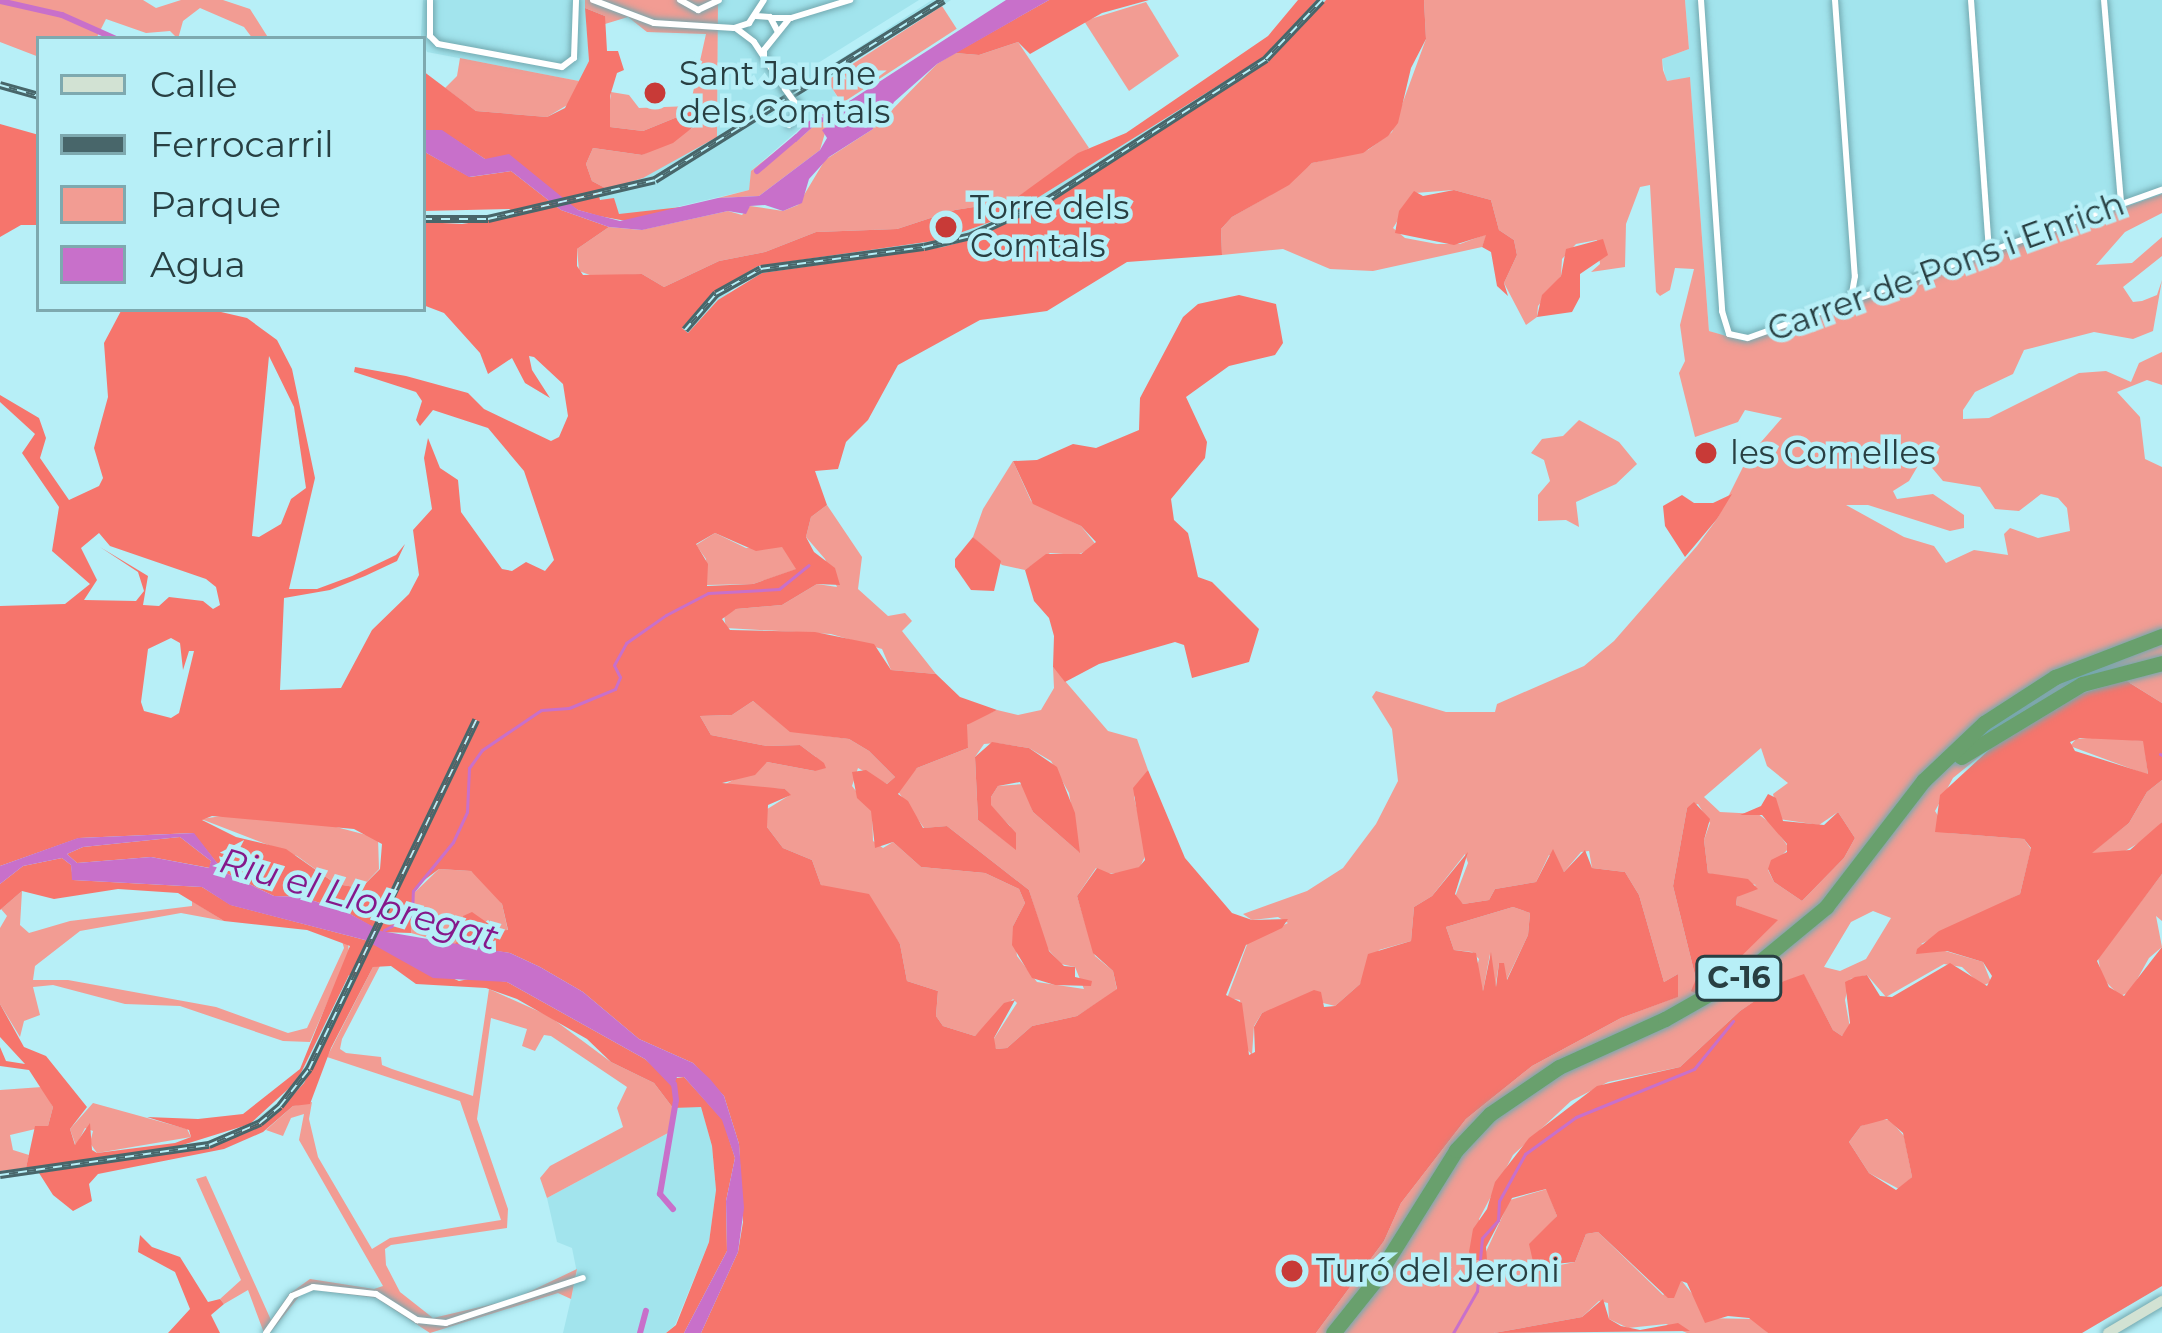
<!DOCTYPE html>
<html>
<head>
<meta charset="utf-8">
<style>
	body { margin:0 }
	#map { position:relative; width:2162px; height:1333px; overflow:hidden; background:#b7eff7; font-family:Montserrat,sans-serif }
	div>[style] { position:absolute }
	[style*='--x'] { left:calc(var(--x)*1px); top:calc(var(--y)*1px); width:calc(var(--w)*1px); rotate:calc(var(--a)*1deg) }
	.built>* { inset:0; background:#a2e4ed }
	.green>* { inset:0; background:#f29c93; transform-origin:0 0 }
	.forest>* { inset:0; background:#f6756c }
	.water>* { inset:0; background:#c870ca }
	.stream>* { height:3px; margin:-1.5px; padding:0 1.5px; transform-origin:1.5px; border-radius:1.5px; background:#c870ca }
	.canal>* { height:6px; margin:-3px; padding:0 3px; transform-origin:3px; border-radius:3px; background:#c870ca }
	.roads { filter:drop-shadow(0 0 3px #72a8af) drop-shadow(0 0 3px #72a8af) }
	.street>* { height:6px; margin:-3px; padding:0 3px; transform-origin:3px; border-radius:3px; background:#fff }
	.secondary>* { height:10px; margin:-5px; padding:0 5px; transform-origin:5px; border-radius:5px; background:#d2e2d3 }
	.highway>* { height:15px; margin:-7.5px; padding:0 7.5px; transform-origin:7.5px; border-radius:7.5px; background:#69a06d }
	.rail>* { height:8px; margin-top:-4px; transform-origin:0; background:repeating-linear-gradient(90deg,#b7eff7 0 9px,#48666a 0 18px); box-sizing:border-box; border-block:3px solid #48666a }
	.bridges { filter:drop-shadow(0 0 3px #72a8af) drop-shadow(0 0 3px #72a8af) }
	.street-bridge>* { height:6px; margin:-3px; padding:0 3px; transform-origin:3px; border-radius:3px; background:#fff }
	.dots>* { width:33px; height:33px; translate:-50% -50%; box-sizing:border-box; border:6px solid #b7eff7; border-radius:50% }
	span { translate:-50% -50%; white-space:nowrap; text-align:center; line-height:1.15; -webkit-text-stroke:9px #b7eff7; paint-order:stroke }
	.shield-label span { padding:3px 9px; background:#b7eff7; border:3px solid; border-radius:9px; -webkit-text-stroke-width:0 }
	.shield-label { font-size:30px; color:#283f42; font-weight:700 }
	.poi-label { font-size:33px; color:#283f42 }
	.left { translate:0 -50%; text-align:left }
	.street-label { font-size:33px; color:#283f42 }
	.water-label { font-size:36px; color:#85188b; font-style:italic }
	.legend { position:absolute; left:36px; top:36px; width:390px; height:276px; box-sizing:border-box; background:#b7eff7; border:3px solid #7ea9af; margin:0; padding:15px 21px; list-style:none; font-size:36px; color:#283f42 }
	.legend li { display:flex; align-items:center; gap:24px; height:60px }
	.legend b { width:60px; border:3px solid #7ea9af }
</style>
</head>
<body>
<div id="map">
	<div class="built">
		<i style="clip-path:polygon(423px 0,585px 0,589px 61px,579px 81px,427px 52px,421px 36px)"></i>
		<i style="clip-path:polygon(718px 0,919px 0,818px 63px,822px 71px,932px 0,951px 0,827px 79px,841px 104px,809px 121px,752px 170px,749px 190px,647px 214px,619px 214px,601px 201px,598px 191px,717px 137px)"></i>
		<i style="clip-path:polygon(1317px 0,1326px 0,1268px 62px,1047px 203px,972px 239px,739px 283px,688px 333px,681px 329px,713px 293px,758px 266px,940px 240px,1010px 215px,1263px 57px)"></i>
		<i style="clip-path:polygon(1685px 0,2162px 0,2162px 194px,1744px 342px,1709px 331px,1690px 78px,1666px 81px,1662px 59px,1689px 49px)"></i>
		<i style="clip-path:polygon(350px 974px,355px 976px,304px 1084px,254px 1130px,178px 1154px,0 1179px,0 1171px,208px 1141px,250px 1124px,283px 1098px,306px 1064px)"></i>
		<i style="clip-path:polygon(701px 1106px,712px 1146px,716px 1190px,709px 1242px,675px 1325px,666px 1333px,563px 1333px,577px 1273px,572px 1248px,557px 1242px,547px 1198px,668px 1133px,673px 1108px)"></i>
	</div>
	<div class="green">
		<i style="clip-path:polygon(0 0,143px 0,156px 8px,181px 0,223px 0,250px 9px,269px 39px,253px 39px,244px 27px,200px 8px,183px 21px,178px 39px,170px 31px,146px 33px,106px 19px,96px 39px,39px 39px,39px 57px,0 42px)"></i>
		<i style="clip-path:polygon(585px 0,718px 0,717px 137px,643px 178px,607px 189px,592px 181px,586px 164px,593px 148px,642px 155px,698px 125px,692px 111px,643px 131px,610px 127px,608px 116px,611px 92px,629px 95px,639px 108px,690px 106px,706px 34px,647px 32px,628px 17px,605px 24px,605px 16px,585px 8px)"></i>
		<i style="clip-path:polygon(evenodd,1424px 0,1685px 0,1689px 49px,1662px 59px,1663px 70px,1667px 81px,1690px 77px,1709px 331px,1744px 341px,2162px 194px,2162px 213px,2125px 232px,2096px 265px,2132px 263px,2162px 237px,2162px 256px,2123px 287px,2133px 302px,2142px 301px,2157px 295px,2162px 280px,2153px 331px,2133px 339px,2094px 332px,2024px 350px,2013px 374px,1975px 392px,1963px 410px,1963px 419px,1989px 418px,2079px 373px,2106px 371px,2131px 382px,2139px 363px,2162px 352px,2162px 385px,2147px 380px,2117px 392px,2140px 417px,2145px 459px,2162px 467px,2162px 703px,2130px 683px,2018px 725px,1953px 778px,1935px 811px,1949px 833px,2024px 839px,2031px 849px,2020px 894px,1921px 944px,1983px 962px,1991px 982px,1982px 986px,1962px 967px,1944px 964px,1886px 997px,1867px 975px,1850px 979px,1845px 1000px,1850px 1028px,1842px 1036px,1833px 1030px,1804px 975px,1785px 981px,1740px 1011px,1680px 1067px,1608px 1082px,1571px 1101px,1513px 1155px,1479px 1219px,1484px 1256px,1510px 1200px,1547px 1189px,1557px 1216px,1550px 1224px,1540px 1269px,1575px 1262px,1586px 1234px,1598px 1232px,1663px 1295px,1681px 1280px,1702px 1306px,1703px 1318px,1755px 1319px,1768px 1333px,1687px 1333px,1666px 1324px,1628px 1328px,1609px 1319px,1608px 1303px,1599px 1301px,1582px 1317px,1494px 1333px,1316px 1333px,1384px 1241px,1401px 1203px,1466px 1119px,1532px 1066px,1621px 1018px,1677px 997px,1678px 974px,1664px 982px,1639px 895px,1625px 872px,1592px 868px,1589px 851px,1581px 852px,1564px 872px,1556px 857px,1549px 855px,1536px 882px,1495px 889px,1489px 900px,1463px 904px,1455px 897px,1468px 863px,1465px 854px,1432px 896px,1414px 907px,1411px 941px,1379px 950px,1360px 984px,1335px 1006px,1319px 1002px,1321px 992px,1262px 1013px,1254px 1026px,1252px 1055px,1246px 1048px,1240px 1000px,1227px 998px,1248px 942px,1288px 923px,1278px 917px,1252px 920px,1243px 914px,1307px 891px,1343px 868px,1376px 824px,1398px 781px,1392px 729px,1372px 697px,1376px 691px,1446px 712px,1495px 712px,1497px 704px,1584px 666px,1614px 641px,1697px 546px,1717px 519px,1748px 457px,1782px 418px,1745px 410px,1738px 422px,1695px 437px,1679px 373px,1685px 361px,1680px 325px,1694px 269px,1675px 268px,1670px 290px,1660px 296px,1656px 292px,1650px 185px,1640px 187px,1626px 224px,1625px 267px,1591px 272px,1600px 264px,1597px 240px,1576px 244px,1562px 259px,1561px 276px,1538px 306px,1537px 317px,1526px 325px,1504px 283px,1517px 255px,1514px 240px,1499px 230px,1491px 200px,1454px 190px,1415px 193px,1393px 228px,1405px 238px,1437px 244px,1460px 244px,1487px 234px,1482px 247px,1373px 271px,1330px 269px,1283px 249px,1222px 255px,1221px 229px,1232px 217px,1284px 187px,1312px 163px,1368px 150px,1392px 132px,1426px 39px,1424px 0,1928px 463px,1943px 481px,1980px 487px,1995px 509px,2019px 511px,2041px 494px,2058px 498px,2067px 508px,2070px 531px,2038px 538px,2010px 528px,2004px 534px,2008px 555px,1974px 550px,1946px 563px,1934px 546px,1904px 537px,1846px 505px,1868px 505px,1950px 531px,1964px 528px,1964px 515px,1933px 494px,1897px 499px,1893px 491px,1909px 481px,1919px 464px,1928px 463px,1424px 0,1761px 748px,1767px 766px,1788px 783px,1773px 794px,1779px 819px,1819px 825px,1838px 812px,1855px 838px,1844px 858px,1802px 901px,1774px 882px,1768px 870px,1789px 848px,1772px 824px,1758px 814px,1720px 812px,1704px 797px,1761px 748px,1424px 0,1698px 804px,1710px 823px,1704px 840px,1708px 873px,1756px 885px,1737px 897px,1736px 905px,1776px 921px,1692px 991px,1696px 979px,1673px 886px,1687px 808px,1698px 804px,1424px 0,1873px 911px,1891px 918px,1866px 959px,1840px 971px,1824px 967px,1851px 922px,1873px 911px)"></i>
		<i style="clip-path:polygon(1146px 2px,1179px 56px,1129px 91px,1084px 21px)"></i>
		<i style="left:942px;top:6px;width:27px;height:137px;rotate:57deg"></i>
		<i style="clip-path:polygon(1018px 42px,1089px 148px,1012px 201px,955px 210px,897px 229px,816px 232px,765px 252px,719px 261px,664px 287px,642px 274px,595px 277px,579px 271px,577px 249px,609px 227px,641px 230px,728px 211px,742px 215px,750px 206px,783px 211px,798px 205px,825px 160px,873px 129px,871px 113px,887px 115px,937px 64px,955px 53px,979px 55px)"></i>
		<i style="clip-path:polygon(460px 58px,579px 81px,569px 104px,547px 117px,476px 111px,445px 88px,457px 76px)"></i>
		<i style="clip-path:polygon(846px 115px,825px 133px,820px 150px,759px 196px,718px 198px,749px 190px,751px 171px,792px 138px,797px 141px,816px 124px)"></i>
		<i style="clip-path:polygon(1579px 420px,1619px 442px,1637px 464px,1616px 484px,1576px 502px,1579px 527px,1566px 520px,1538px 521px,1538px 495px,1550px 481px,1544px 460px,1531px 453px,1542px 439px,1563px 436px)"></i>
		<i style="clip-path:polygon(1013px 461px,1031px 501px,1081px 526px,1097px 546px,1077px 555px,1050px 553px,1025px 570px,1002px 565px,973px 537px,983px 509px)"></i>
		<i style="clip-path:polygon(827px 505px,862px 557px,858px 589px,888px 616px,905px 613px,912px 621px,902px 631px,936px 674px,891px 670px,882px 649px,831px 634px,726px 628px,724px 615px,736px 609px,782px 605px,817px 584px,837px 587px,825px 559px,806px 537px,811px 517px)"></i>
		<i style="clip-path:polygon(715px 533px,746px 548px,782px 546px,797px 569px,753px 584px,707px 585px,706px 559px,696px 545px)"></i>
		<i style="clip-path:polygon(evenodd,1053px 667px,1108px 731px,1137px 739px,1148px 770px,1134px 797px,1147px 852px,1140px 867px,1125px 872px,1107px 874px,1096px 868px,1077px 896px,1095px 956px,1113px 971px,1117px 990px,1077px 1016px,1032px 1026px,1007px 1048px,996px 1049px,993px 1040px,1017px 1003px,1013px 999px,975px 1036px,943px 1026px,936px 1016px,938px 991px,907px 981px,900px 944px,875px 909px,821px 885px,812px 860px,783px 848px,767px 827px,764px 811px,790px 795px,785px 789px,722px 786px,767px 762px,815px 771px,816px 757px,800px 745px,767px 746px,711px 735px,700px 716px,732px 715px,753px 701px,790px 731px,849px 739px,869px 751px,895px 777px,887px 784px,858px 768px,852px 786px,872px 811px,873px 841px,883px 848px,893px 842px,921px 867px,985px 873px,1019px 889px,1025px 903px,1013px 926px,1017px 956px,1037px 982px,1084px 989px,1075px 967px,1061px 964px,1047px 948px,1029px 890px,947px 826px,924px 828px,897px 790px,917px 768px,968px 748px,964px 728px,973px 720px,997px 710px,1018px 715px,1041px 710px,1054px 688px,1053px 667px,996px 743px,1029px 748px,1051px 761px,1069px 793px,1079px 852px,1033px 812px,1024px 784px,998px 786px,991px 797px,990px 805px,1010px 826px,1016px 849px,978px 820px,975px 757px,984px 744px,996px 743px)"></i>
		<i style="clip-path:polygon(2098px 737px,2144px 741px,2148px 775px,2070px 746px,2076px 739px)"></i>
		<i style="clip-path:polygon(2162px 780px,2162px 822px,2149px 837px,2120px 854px,2091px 853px,2129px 823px,2147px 792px)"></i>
		<i style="clip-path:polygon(229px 815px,321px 823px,378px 838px,379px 869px,361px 888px,336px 884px,297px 856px,201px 819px)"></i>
		<i style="clip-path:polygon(439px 869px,471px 871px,487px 883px,502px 904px,508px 931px,499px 931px,488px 920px,454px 945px,411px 933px,414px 893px)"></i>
		<i style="clip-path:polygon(2162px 874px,2162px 921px,2156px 916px,2162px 947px,2149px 958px,2130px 992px,2120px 996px,2102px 978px,2098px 958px)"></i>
		<i style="clip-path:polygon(22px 891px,20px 925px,29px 933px,70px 921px,192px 906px,192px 901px,224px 921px,181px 913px,80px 931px,35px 966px,33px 980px,68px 980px,216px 1007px,288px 1033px,307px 1028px,344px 948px,342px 941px,348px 943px,349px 953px,310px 1042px,283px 1041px,180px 1006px,125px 1004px,53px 985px,33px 987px,40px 1015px,24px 1021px,20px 1037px,0 1004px,0 928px,7px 916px,1px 909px)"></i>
		<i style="clip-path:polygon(1513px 907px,1530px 913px,1528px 935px,1506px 981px,1499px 963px,1495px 989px,1490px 954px,1483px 991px,1476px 970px,1479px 959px,1472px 952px,1454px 950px,1446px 927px)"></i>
		<i style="clip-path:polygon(381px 964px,342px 1039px,340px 1049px,346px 1053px,381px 1057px,382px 1065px,392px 1069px,473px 1096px,489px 989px,549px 1016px,611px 1062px,654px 1083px,673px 1108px,668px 1133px,547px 1198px,540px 1178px,550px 1166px,623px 1127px,617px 1108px,627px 1087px,551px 1036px,544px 1035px,535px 1051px,522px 1046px,527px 1029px,491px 1018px,477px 1119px,508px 1209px,507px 1228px,391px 1245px,385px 1249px,386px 1265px,400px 1292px,433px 1318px,514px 1299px,577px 1269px,571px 1299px,558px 1293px,430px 1333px,376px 1298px,315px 1290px,301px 1294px,270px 1333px,264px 1333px,248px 1290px,224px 1304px,220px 1299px,241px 1280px,196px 1179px,206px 1176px,271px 1320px,289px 1294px,310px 1279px,374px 1289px,383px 1286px,299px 1140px,304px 1114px,291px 1118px,283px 1136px,266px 1130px,293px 1106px,312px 1102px,309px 1119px,318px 1157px,372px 1249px,390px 1238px,501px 1220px,460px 1101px,327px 1057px,373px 967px)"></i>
		<i style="clip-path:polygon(42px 1087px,53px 1107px,48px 1126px,10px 1135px,13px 1150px,29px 1155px,26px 1168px,0 1171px,0 1090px)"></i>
		<i style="clip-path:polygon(93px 1103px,187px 1129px,191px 1137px,97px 1153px,90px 1143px,93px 1131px,85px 1128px,76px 1146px,70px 1129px)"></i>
		<i style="clip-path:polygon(1880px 1119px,1890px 1120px,1904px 1136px,1912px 1177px,1899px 1189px,1869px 1173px,1849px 1142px,1861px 1126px)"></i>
	</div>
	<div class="forest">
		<i style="clip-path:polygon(1049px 0,1149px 0,1102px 13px,1030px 54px,1018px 42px,979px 55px,955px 53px)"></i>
		<i style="clip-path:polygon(evenodd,1298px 0,1317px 0,1264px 57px,1010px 215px,940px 240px,758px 266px,713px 293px,682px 328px,688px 333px,718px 300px,762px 273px,943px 247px,972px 239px,1047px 203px,1268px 62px,1326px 0,1424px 0,1426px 39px,1411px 68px,1398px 123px,1388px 136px,1363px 153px,1312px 163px,1289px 185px,1232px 217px,1221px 229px,1222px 255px,1127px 262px,1047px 311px,980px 320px,898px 365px,868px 420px,846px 442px,838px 469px,815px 471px,827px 505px,811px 517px,806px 537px,814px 552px,835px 568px,840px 585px,817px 584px,782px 605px,736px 609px,722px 619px,730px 630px,815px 632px,874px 644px,891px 670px,936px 674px,960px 697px,997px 710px,967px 725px,968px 748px,917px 768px,898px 794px,908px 801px,923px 828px,947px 826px,1029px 890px,1049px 951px,1064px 966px,1075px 967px,1075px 977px,1092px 981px,1091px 986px,1055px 985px,1032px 978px,1012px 945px,1013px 926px,1025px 903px,1019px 889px,985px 873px,921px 867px,893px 842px,875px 848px,871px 811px,857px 798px,852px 772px,866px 770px,887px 784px,895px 777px,869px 751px,849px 739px,790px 732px,753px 701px,732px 715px,700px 716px,711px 735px,767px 746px,800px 745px,824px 763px,826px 768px,815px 771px,767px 762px,755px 775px,722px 783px,785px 789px,791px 795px,768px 805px,767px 827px,783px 848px,812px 860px,821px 885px,869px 894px,900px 944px,907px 981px,938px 991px,936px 1016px,943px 1026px,975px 1036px,1004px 1003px,1015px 1000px,994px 1038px,996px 1049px,1007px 1048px,1032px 1026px,1077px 1016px,1117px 989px,1113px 971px,1093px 953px,1077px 896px,1097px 868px,1111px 874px,1139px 867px,1145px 860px,1133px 788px,1148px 770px,1185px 858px,1232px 913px,1252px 920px,1288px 919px,1282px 928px,1246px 945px,1226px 995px,1242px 1003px,1249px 1055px,1255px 1052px,1254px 1027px,1262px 1013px,1314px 990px,1321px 992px,1324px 1007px,1335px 1006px,1360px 984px,1368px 954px,1411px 941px,1414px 907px,1432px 896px,1468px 852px,1455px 894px,1463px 904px,1489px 900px,1495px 889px,1536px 882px,1553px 849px,1564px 872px,1585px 850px,1592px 868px,1625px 872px,1639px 895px,1664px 982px,1678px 974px,1678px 997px,1621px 1018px,1532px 1066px,1466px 1119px,1401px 1203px,1384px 1241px,1316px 1333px,701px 1333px,738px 1252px,743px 1222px,739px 1144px,724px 1096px,693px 1063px,639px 1039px,583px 992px,540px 967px,510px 953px,454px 945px,465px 933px,463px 916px,472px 912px,499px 931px,508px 930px,502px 904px,471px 871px,439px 869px,423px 881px,414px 893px,411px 933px,381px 932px,343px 910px,301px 897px,274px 896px,224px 872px,193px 833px,79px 838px,0 866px,0 606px,65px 604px,90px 584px,52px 551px,59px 507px,22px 453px,35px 434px,0 402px,0 395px,39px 418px,46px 438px,40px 458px,69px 500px,99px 486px,103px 478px,94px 448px,108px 397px,104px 343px,122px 309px,208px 309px,247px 318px,277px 340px,292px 369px,315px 478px,289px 589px,317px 589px,352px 576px,396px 555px,405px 544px,397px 561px,365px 576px,330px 590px,284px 598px,280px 690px,341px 688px,372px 630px,409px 594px,419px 575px,413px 530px,432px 509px,424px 458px,428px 438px,440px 468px,458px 480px,461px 512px,502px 569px,512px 571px,526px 562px,545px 571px,554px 560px,524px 471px,488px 428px,433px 410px,420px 426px,416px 420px,422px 401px,416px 392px,354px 372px,355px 367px,406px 376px,468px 393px,484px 409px,551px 441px,559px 437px,568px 416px,563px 384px,534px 357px,529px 356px,532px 370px,550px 398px,525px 383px,512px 358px,488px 374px,480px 353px,444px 313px,423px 305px,423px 222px,462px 224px,521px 215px,509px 209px,423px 211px,423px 151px,470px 177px,511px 171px,561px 210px,609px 227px,577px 249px,577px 266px,583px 275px,642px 274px,664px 287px,719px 261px,765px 252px,816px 232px,897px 229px,955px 210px,1012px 201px,1078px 153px,1126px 133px,1268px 36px,1298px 0,269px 356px,294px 407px,306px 488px,291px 499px,281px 524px,259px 537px,252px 536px,269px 356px,1298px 0,99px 533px,110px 546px,206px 579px,216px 587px,220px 605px,213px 609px,203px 601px,169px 597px,159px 606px,143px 605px,148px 576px,100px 547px,138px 572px,144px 591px,136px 601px,84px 600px,97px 580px,81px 548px,99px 533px,1298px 0,715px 533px,756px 551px,782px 547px,796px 569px,753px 584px,707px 586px,708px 564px,696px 544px,715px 533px,1298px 0,171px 638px,180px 643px,183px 670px,189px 651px,194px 651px,179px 713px,171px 718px,144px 711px,141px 702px,148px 649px,171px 638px,1298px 0,212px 816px,354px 829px,382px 844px,380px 869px,361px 888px,336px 884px,286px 849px,236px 837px,202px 820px,212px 816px,1298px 0,1513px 907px,1530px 913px,1528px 935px,1507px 980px,1504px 963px,1499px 963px,1496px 987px,1491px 952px,1483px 991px,1476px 953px,1454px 950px,1446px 927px,1513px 907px)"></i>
		<i style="clip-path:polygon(585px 8px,605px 16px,607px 51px,618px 51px,624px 70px,617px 73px,610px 96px,610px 127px,643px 131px,692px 111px,707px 116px,673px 143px,642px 155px,593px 148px,586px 164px,592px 181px,607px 189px,598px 191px,600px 200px,614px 198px,619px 214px,690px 206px,626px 221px,599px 216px,578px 210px,499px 159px,485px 159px,442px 131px,423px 130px,423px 71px,476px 111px,547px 117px,565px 108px,589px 61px)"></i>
		<i style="clip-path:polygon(0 124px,39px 135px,39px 225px,21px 225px,0 237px)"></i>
		<i style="clip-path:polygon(1454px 190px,1491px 200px,1499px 230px,1514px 240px,1517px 255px,1504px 283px,1508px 296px,1497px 286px,1491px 252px,1482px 247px,1486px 235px,1454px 245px,1395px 233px,1399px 211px,1414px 191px,1423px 196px)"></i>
		<i style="clip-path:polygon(1603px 239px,1608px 255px,1580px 274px,1580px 297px,1572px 312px,1537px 317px,1542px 295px,1561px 276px,1566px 249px)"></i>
		<i style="clip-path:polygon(1239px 295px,1276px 304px,1283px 343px,1275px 355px,1229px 366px,1186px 397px,1207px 442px,1205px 458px,1171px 499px,1174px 520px,1188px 533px,1198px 577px,1212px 582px,1259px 629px,1249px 662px,1192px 678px,1184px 645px,1175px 642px,1099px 664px,1065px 682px,1053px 667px,1054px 636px,1049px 618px,1034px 601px,1025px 570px,1046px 554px,1081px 554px,1096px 542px,1081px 526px,1033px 504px,1013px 461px,1037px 460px,1073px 444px,1096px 448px,1139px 430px,1140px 398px,1183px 317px,1198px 304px)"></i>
		<i style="clip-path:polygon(1732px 494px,1717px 519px,1685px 557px,1665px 526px,1663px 506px,1682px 495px,1694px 503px,1713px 503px)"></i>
		<i style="clip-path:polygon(973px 537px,1001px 561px,994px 591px,971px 590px,955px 567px,955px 559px)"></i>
		<i style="clip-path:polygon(evenodd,2125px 680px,2162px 703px,2162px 780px,2147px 792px,2129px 823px,2092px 853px,2130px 850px,2162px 822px,2162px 874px,2097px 961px,2109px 987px,2124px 996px,2162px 947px,2162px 1286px,2082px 1333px,1768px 1333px,1749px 1318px,1728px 1316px,1705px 1323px,1687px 1283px,1681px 1281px,1674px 1298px,1668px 1298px,1598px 1232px,1586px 1234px,1575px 1262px,1534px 1266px,1529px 1244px,1557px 1216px,1546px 1189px,1512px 1198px,1486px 1247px,1487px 1260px,1474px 1260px,1469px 1252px,1473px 1229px,1487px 1209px,1495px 1182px,1529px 1138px,1597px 1086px,1680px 1067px,1740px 1011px,1784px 981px,1804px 974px,1833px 1030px,1842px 1036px,1850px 1023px,1845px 982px,1855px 977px,1867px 975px,1880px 996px,1892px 997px,1950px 963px,1987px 986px,1992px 976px,1983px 962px,1947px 951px,1916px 954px,1917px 949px,1939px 931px,2020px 894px,2031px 848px,2024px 839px,1935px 832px,1940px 795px,2004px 736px,2055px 702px,2125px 680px,2080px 738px,2143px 741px,2148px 774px,2075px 751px,2070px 742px,2080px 738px,2125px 680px,1887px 1119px,1903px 1133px,1912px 1177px,1896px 1190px,1869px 1173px,1849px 1142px,1861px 1126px,1887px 1119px)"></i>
		<i style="clip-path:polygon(992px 742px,1029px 748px,1057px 767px,1075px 813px,1080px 853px,1033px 812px,1020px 782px,998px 786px,991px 797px,991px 805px,1016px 833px,1016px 850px,978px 820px,975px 757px)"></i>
		<i style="clip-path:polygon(1768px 794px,1776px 798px,1783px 821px,1824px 825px,1838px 812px,1855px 838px,1844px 858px,1802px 901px,1774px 882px,1768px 869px,1771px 860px,1787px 852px,1787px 844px,1762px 815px,1740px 815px,1761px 806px)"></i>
		<i style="clip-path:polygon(1694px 802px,1710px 819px,1704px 840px,1708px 873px,1748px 879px,1758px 889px,1737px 897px,1736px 905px,1778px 920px,1708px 989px,1696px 994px,1691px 991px,1696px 979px,1673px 886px,1687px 808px)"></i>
		<i style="clip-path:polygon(180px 837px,211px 861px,210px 868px,151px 857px,77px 863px,67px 854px,83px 847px)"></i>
		<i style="clip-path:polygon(62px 858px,71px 865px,73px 880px,202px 887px,231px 905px,365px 940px,459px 981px,478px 977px,507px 982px,645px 1059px,668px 1079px,684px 1077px,723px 1120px,735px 1158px,726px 1201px,727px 1251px,684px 1333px,666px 1333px,676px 1325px,709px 1242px,716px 1190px,712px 1146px,701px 1107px,673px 1108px,654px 1083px,611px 1062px,587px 1039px,517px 999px,486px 988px,416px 984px,391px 966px,373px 967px,331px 1048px,310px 1104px,293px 1106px,263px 1132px,224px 1149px,98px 1174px,89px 1184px,92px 1201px,73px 1211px,53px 1195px,39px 1173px,210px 1147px,273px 1117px,304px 1083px,355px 977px,349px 975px,297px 1081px,250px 1124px,176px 1147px,26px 1168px,35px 1126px,48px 1126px,53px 1107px,29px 1070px,0 1066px,0 1047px,6px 1061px,25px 1064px,0 1037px,0 1004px,24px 1047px,46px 1056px,87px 1107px,70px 1129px,75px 1145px,90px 1123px,92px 1150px,97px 1153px,175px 1143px,191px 1137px,189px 1130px,147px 1117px,198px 1119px,243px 1114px,300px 1069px,350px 946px,307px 930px,224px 921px,178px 893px,118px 889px,54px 899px,22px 891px,0 910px,0 884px,23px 866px)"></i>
		<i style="clip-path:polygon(140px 1235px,152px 1247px,180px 1257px,208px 1302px,220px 1299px,224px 1304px,211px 1315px,220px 1333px,168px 1333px,190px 1309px,175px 1272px,138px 1252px)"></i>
		<i style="clip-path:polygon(1603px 1299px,1609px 1319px,1621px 1326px,1640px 1330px,1678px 1323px,1690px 1331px,1494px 1333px,1582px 1317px)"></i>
	</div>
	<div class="water">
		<i style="clip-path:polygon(1006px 0,1049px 0,937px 64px,894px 102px,887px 116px,872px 114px,873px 129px,829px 157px,809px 179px,802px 203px,783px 211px,765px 205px,750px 206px,746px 214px,728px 211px,642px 230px,609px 227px,561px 210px,511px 171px,469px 177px,423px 151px,423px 130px,442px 130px,485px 159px,509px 154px,578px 210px,620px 221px,718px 198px,759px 196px,820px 150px,827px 138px,822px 130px,844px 116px,816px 124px,796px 142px,792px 138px,809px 121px,851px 100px)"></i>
		<i style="clip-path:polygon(evenodd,194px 833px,224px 872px,274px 896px,301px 897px,343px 910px,381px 931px,510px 953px,540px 967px,583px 992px,639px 1039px,693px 1063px,710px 1079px,724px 1096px,739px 1144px,744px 1208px,738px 1252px,701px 1333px,684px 1333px,727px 1251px,726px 1201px,735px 1158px,722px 1120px,684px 1077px,677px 1077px,673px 1088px,645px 1059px,507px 982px,433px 978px,365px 940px,230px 905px,202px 887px,72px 880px,71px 865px,62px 858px,23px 866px,0 884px,0 866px,78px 838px,194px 833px,180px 837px,211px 861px,209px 868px,151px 857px,77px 863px,67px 854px,83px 847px,180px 837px)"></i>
	</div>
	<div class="stream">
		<i style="--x:2160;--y:754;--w:2;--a:27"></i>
		<i style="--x:384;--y:930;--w:31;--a:-27"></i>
		<i style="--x:412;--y:916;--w:25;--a:-88"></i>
		<i style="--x:413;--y:891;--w:63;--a:-50.8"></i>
		<i style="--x:453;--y:842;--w:33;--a:-65"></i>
		<i style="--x:467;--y:812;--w:44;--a:-87.4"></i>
		<i style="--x:469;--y:768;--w:22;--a:-54"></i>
		<i style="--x:482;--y:750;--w:71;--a:-34.1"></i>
		<i style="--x:541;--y:710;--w:28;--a:-4"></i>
		<i style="--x:569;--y:708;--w:50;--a:-22.4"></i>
		<i style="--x:615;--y:689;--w:13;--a:-67"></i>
		<i style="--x:620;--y:677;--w:13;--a:-117"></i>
		<i style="--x:614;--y:665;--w:25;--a:-61"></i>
		<i style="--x:626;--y:643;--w:49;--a:-35"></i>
		<i style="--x:666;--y:615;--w:47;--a:-27.6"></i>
		<i style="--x:708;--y:593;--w:71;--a:-3.2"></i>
		<i style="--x:779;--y:589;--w:38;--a:-39"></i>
		<i style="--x:1453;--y:1333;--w:48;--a:-60.3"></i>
		<i style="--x:1477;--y:1291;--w:53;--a:-84.6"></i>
		<i style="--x:1482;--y:1238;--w:24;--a:-48"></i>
		<i style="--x:1498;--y:1220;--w:19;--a:-87"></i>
		<i style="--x:1499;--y:1201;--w:54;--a:-61"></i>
		<i style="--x:1525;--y:1154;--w:63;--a:-36"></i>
		<i style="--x:1576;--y:1117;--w:127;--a:-22.1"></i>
		<i style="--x:1694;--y:1069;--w:62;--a:-50.9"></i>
	</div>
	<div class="canal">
		<i style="--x:0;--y:1;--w:64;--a:12.7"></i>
		<i style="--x:62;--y:15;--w:59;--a:24"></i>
		<i style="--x:757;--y:171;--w:52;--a:-40.4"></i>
		<i style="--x:673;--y:1209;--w:20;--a:-131"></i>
		<i style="--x:660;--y:1194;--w:95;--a:-80.3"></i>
		<i style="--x:676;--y:1100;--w:16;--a:-97"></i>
		<i style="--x:640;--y:1333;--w:23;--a:-75"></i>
	</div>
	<div class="roads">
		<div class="street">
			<i style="--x:430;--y:0;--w:36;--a:90"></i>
			<i style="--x:430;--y:36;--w:11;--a:45"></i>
			<i style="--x:438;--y:44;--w:126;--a:10.5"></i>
			<i style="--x:562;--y:67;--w:15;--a:-37"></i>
			<i style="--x:574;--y:58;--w:58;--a:-88"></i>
			<i style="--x:593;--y:0;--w:65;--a:20.7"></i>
			<i style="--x:654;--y:23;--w:80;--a:3.6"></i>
			<i style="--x:734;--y:28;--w:16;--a:-18"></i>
			<i style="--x:749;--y:23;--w:27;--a:-57"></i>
			<i style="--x:680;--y:0;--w:21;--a:29"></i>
			<i style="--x:698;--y:10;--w:23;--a:-25"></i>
			<i style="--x:1701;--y:0;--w:312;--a:86.1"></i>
			<i style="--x:1722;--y:311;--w:24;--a:73"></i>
			<i style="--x:1729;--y:334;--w:19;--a:12"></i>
			<i style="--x:1748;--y:338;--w:440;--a:-19.7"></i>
			<i style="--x:1835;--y:0;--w:277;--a:85.9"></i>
			<i style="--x:1855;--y:276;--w:23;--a:100"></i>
			<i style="--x:1971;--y:0;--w:253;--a:85.9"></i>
			<i style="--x:2104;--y:0;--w:205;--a:85.2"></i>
			<i style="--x:756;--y:16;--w:14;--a:4"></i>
			<i style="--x:770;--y:17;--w:15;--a:62"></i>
			<i style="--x:772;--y:18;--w:19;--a:0"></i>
			<i style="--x:791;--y:18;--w:62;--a:-17"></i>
			<i style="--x:737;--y:29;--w:21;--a:37"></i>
			<i style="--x:754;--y:42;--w:56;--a:56.6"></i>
			<i style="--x:764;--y:57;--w:7;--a:-90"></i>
			<i style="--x:764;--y:50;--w:38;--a:-51"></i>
			<i style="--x:789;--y:125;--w:16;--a:-55"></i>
			<i style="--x:798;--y:112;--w:8;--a:-104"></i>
			<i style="--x:266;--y:1333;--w:45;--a:-54.9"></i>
			<i style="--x:292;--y:1296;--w:23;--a:-23"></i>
			<i style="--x:313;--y:1287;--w:63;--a:6.3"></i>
			<i style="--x:376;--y:1294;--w:49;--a:32.4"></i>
			<i style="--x:417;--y:1320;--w:29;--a:6"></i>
			<i style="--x:446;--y:1323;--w:144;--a:-18.2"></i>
		</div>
		<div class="secondary">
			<i style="--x:2108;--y:1333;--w:63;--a:-30.7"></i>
		</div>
		<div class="highway">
			<i style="--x:1961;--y:757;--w:141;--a:-31.1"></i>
			<i style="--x:2082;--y:684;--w:83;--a:-14.7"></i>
			<i style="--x:1333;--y:1333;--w:64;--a:-51.3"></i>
			<i style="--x:1373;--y:1283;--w:157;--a:-58"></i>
			<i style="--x:1456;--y:1150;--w:50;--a:-46.6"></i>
			<i style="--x:1490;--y:1114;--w:83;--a:-34.3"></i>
			<i style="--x:1559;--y:1067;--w:116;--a:-24.4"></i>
			<i style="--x:1665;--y:1019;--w:93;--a:-29.6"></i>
			<i style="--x:1746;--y:973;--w:104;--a:-39.5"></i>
			<i style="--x:1826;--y:907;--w:159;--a:-52.4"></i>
			<i style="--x:1923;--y:781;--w:84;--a:-43.6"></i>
			<i style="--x:1984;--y:723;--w:85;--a:-32.9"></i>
			<i style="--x:2055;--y:677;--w:115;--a:-21"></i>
		</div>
	</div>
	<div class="rail">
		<i style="--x:0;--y:85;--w:41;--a:15.8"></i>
		<i style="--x:423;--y:219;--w:65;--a:0"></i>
		<i style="--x:488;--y:219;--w:171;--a:-13.1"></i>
		<i style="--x:655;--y:180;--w:340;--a:-31.9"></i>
		<i style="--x:685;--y:330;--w:48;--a:-49.3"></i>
		<i style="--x:716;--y:294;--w:51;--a:-29.1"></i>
		<i style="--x:761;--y:269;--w:164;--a:-7.7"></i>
		<i style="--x:924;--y:247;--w:48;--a:-13.2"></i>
		<i style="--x:971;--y:236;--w:83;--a:-25"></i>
		<i style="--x:1046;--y:201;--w:262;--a:-32.8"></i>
		<i style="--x:1266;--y:59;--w:81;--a:-46.5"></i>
		<i style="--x:0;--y:1175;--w:211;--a:-8.2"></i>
		<i style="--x:209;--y:1145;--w:56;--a:-23.3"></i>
		<i style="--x:260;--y:1123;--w:26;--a:-40"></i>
		<i style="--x:280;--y:1106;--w:47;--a:-51.9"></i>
		<i style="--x:309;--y:1069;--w:387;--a:-64.4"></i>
	</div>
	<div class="bridges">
		<div class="street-bridge">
			<i style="--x:785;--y:89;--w:19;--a:54"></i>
		</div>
	</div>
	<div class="dots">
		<i style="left:655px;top:93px;background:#c83a37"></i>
		<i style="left:946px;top:227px;background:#c83a37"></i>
		<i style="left:1706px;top:453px;background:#c83a37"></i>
		<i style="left:1292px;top:1271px;background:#c83a37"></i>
	</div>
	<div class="shield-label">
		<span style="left:1739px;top:978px">C-16</span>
	</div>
	<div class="poi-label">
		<span class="left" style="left:679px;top:93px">Sant Jaume<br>dels Comtals</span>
		<span class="left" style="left:970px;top:227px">Torre dels<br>Comtals</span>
		<span class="left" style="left:1730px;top:453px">les Comelles</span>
		<span class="left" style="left:1316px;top:1271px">Turó del Jeroni</span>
	</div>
	<div class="street-label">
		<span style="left:1946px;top:267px;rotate:-20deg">Carrer de Pons i Enrich</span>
	</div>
	<div class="water-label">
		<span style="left:359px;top:899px;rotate:16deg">Riu el Llobregat</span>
	</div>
	<ul class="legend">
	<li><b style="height:15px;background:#d2e2d3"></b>Calle</li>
	<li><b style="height:15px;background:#48666a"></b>Ferrocarril</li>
	<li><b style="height:33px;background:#f29c93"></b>Parque</li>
	<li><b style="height:33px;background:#c870ca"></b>Agua</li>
	</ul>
</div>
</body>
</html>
